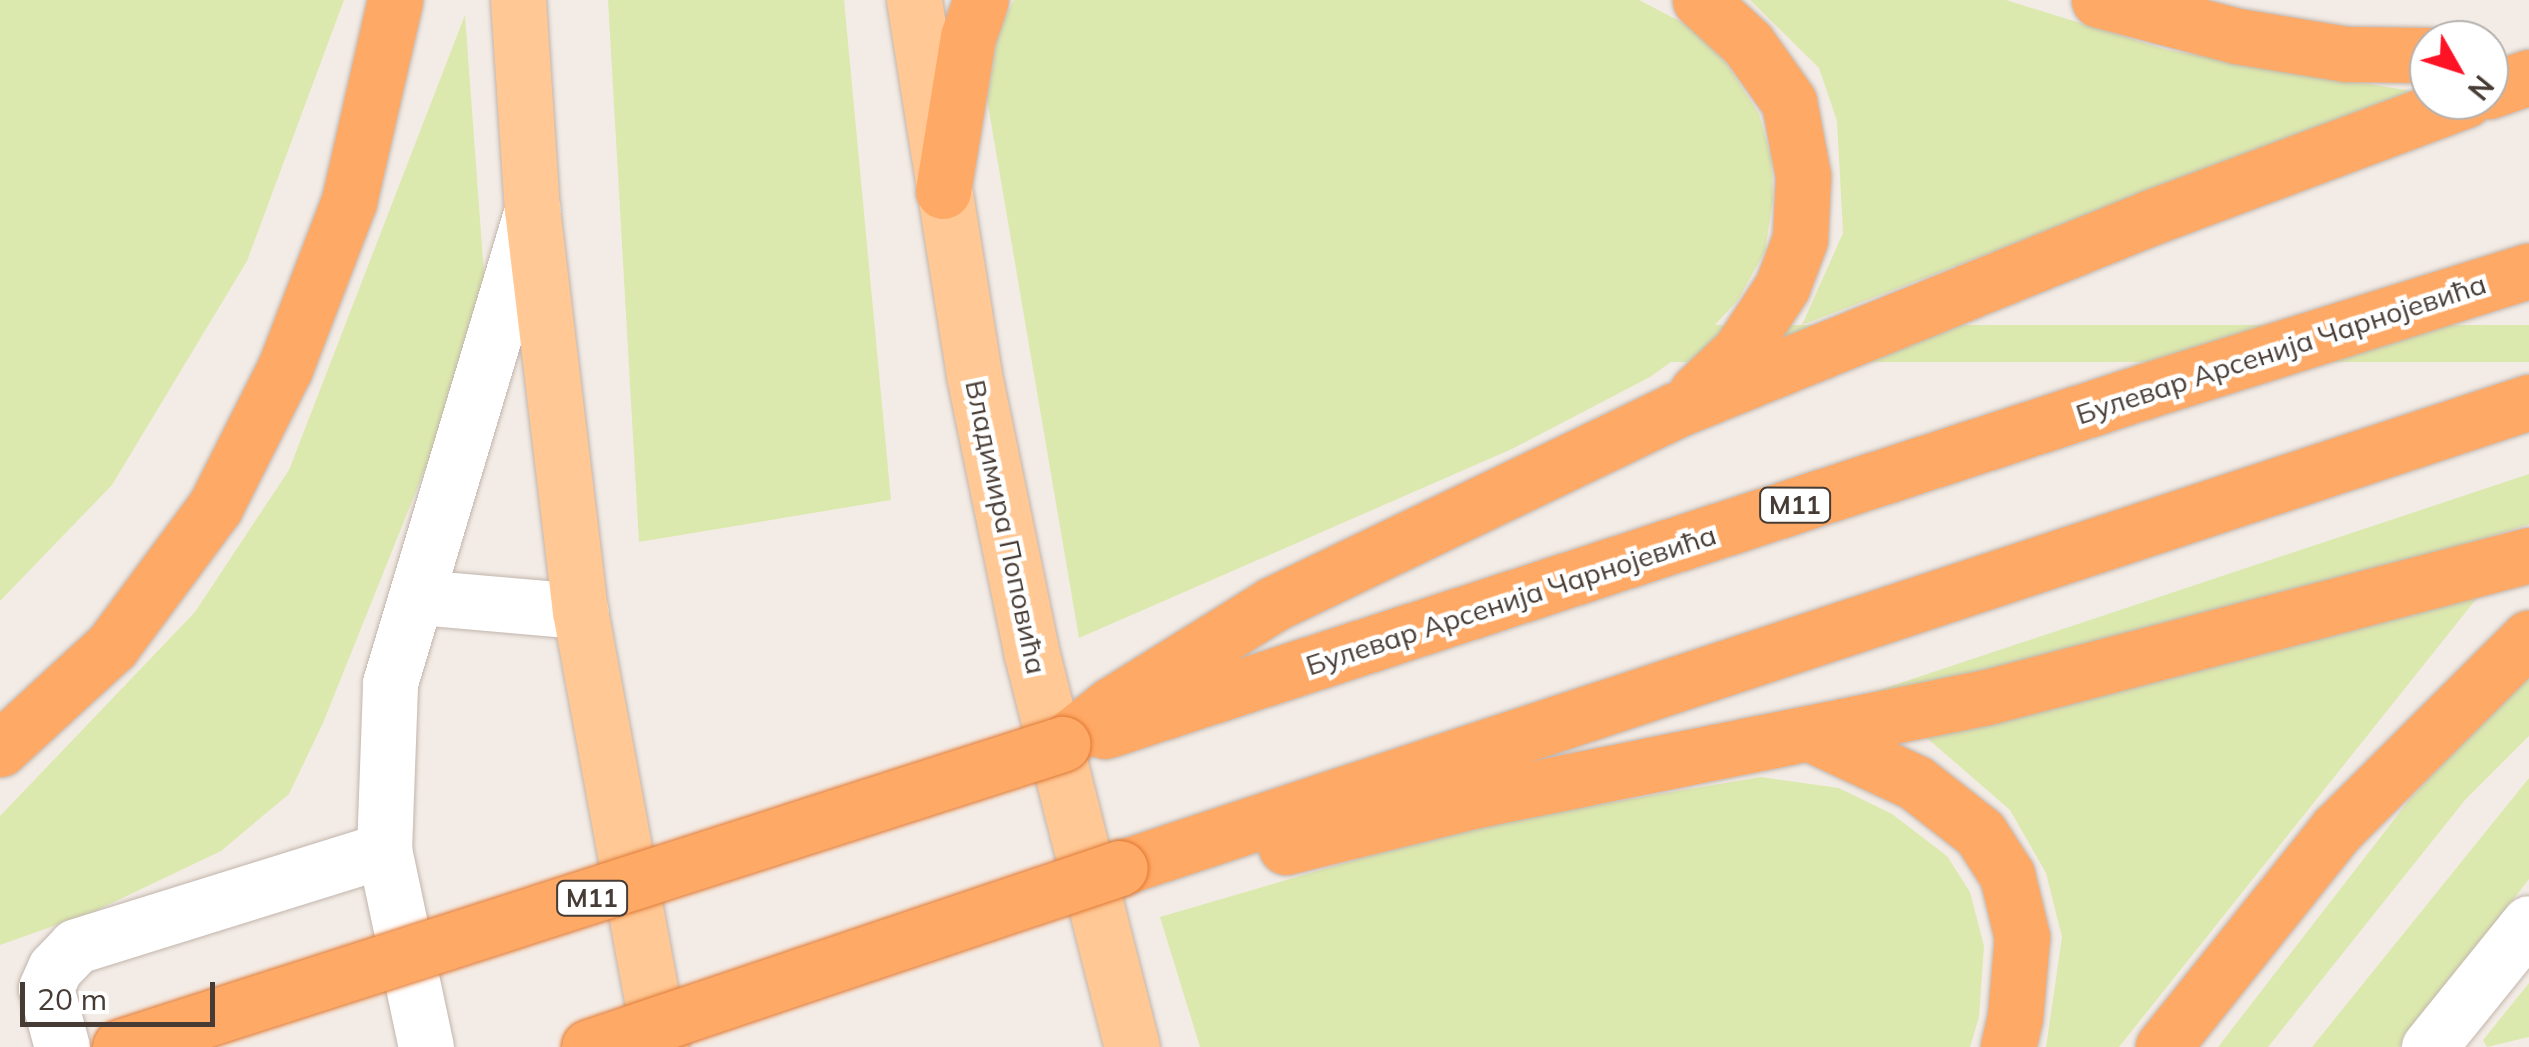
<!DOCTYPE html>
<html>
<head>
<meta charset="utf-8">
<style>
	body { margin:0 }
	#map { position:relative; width:2529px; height:1047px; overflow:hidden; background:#f3ece6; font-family:Mulish,sans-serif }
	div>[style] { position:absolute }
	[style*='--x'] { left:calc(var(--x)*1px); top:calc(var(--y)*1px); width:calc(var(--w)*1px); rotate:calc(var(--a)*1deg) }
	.green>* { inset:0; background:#dce9ae; transform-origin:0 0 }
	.roads { filter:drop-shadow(0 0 2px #c2b5ac) drop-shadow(0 0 2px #c2b5ac) }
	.minor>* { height:55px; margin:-27.5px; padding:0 27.5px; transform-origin:27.5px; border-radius:27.5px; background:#fff }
	.major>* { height:55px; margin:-27.5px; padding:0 27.5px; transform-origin:27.5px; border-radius:27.5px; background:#ffc894 }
	.highway>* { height:55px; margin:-27.5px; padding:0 27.5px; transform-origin:27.5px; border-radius:27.5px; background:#ffa966 }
	.bridges { filter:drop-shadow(0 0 2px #e07934) drop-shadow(0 0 2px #e07934) }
	.highway-bridge>* { height:55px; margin:-27.5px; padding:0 27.5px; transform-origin:27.5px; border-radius:27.5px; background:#ffa966 }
	span { translate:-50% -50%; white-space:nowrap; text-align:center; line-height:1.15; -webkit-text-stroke:9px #fff; paint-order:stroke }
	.shield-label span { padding:2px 8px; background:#fff; border:2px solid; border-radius:8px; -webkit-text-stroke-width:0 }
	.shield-label { font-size:25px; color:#473c35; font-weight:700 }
	.street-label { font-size:28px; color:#473c35 }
	.north { position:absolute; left:2409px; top:20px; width:100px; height:100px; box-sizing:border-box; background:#fff; border:2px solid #b5b1ae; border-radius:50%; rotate:129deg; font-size:28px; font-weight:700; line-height:40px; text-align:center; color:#473c35 }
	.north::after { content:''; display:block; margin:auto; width:35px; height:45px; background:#fe1326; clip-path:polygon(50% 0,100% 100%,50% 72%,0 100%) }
	.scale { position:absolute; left:20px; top:982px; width:195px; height:45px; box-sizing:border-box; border:5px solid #473c35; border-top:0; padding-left:12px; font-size:30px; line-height:35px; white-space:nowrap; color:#473c35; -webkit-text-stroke:8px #fff; paint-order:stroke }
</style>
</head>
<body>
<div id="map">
	<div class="green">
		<i style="clip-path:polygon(0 0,344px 0,247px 261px,112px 485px,0 601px)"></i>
		<i style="clip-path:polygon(608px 0,844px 0,891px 500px,639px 542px)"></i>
		<i style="clip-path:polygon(1014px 0,1639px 0,1689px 26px,1726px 63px,1759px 114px,1771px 157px,1773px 199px,1765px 251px,1738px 300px,1699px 342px,1650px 377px,1512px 449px,1079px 638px,987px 99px,999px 30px)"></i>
		<i style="clip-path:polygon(1750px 0,2006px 0,2167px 50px,2411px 91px,1802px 325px,1843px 233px,1837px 121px,1819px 68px)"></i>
		<i style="clip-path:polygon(465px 15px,485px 287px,439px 434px,323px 723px,289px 794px,221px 851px,93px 912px,0 945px,0 816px,195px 612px,289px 470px)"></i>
		<i style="left:2529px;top:325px;width:37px;height:1469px;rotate:90deg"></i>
		<i style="clip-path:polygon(2529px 474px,2529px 524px,2344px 584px,2090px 651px,1870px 693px)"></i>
		<i style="clip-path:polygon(2477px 598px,2119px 1047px,2046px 1047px,2062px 937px,2046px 873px,2010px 810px,1920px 732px)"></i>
		<i style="clip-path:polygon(2529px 672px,2529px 736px,2465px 800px,2268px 1047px,2218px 1047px,2410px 799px)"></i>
		<i style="clip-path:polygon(1761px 777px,1839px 788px,1892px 814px,1947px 856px,1970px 892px,1984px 946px,1979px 1017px,1970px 1047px,1200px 1047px,1160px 917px,1475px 825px)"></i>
		<i style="clip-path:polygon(2529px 778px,2529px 879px,2399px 1047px,2312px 1047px)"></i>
		<i style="clip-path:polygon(2529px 983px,2529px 1037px,2487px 1047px,2483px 1040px)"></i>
	</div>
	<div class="roads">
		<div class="minor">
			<i style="--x:419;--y:597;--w:162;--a:5"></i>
			<i style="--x:62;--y:1047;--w:61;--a:-105.2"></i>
			<i style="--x:46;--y:988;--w:22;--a:-66"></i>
			<i style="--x:55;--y:968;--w:30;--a:-46"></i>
			<i style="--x:76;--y:946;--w:323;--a:-17.3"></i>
			<i style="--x:426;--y:1047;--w:201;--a:-102"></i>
			<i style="--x:384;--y:850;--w:167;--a:-87.9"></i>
			<i style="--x:390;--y:683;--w:495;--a:-73.3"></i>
			<i style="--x:2429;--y:1047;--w:159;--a:-51.1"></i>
		</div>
		<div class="major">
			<i style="--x:518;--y:0;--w:209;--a:86.2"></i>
			<i style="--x:532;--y:209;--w:405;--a:83.2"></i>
			<i style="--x:580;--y:611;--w:443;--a:79.5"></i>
			<i style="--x:914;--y:0;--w:380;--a:80.9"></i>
			<i style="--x:974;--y:375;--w:282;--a:78.3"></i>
			<i style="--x:1031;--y:651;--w:409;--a:75.7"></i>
		</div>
		<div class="highway">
			<i style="--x:2099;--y:0;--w:143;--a:14.6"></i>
			<i style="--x:2237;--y:36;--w:110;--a:9.4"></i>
			<i style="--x:2346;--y:54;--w:83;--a:0.7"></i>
			<i style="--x:2489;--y:91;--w:42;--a:-19.3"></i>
			<i style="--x:943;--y:191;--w:156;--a:-80.8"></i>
			<i style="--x:968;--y:37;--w:39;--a:-71"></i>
			<i style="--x:1697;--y:392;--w:59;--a:-43.6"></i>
			<i style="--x:1740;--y:351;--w:77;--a:-56.7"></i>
			<i style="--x:1782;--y:287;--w:51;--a:-69.4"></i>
			<i style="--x:1800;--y:239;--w:63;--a:-87.3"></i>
			<i style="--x:1803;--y:176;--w:75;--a:-100.7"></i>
			<i style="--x:1789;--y:102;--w:71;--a:-125.3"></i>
			<i style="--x:1748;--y:44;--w:65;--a:-137.5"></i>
			<i style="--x:1105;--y:731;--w:1094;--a:-18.1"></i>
			<i style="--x:2145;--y:391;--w:402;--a:-17.4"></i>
			<i style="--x:1811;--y:734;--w:116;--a:25"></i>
			<i style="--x:1916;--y:783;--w:81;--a:38"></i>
			<i style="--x:1980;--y:833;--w:50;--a:57.3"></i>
			<i style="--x:2007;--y:875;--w:64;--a:76.4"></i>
			<i style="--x:2022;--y:937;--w:80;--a:95"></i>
			<i style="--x:2015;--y:1017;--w:31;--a:103"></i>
			<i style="--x:1062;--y:744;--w:63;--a:-38.5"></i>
			<i style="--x:1111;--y:705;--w:191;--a:-31.9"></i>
			<i style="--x:1273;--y:604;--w:447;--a:-25.7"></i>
			<i style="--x:1676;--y:410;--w:514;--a:-22.07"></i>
			<i style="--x:2152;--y:217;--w:334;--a:-20.5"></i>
			<i style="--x:0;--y:749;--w:152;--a:-42.6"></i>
			<i style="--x:112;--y:646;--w:173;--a:-53.5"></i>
			<i style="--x:215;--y:507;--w:156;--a:-63.3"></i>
			<i style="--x:285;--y:368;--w:179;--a:-69"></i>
			<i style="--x:349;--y:201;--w:206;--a:-77.1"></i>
			<i style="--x:1286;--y:847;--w:192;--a:-13.9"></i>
			<i style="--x:1472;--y:801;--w:525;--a:-11.42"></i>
			<i style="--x:1987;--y:697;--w:560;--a:-14.68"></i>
			<i style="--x:1120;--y:868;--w:1484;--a:-18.3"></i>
			<i style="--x:2163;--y:1047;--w:279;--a:-51.4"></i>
			<i style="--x:2337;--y:829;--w:271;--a:-44.9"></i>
		</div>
	</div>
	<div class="bridges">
		<div class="highway-bridge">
			<i style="--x:120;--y:1047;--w:990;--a:-17.83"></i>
			<i style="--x:589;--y:1047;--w:560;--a:-18.63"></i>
		</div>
	</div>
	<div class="shield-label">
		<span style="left:1795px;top:505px">M11</span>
		<span style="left:592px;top:898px">M11</span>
	</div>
	<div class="street-label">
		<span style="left:2281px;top:349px;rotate:-18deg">Булевар Арсенија Чарнојевића</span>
		<span style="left:1006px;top:527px;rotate:78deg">Владимира Поповића</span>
		<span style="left:1511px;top:600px;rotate:-18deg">Булевар Арсенија Чарнојевића</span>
	</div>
	<div class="north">N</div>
	<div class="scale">20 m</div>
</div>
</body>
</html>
